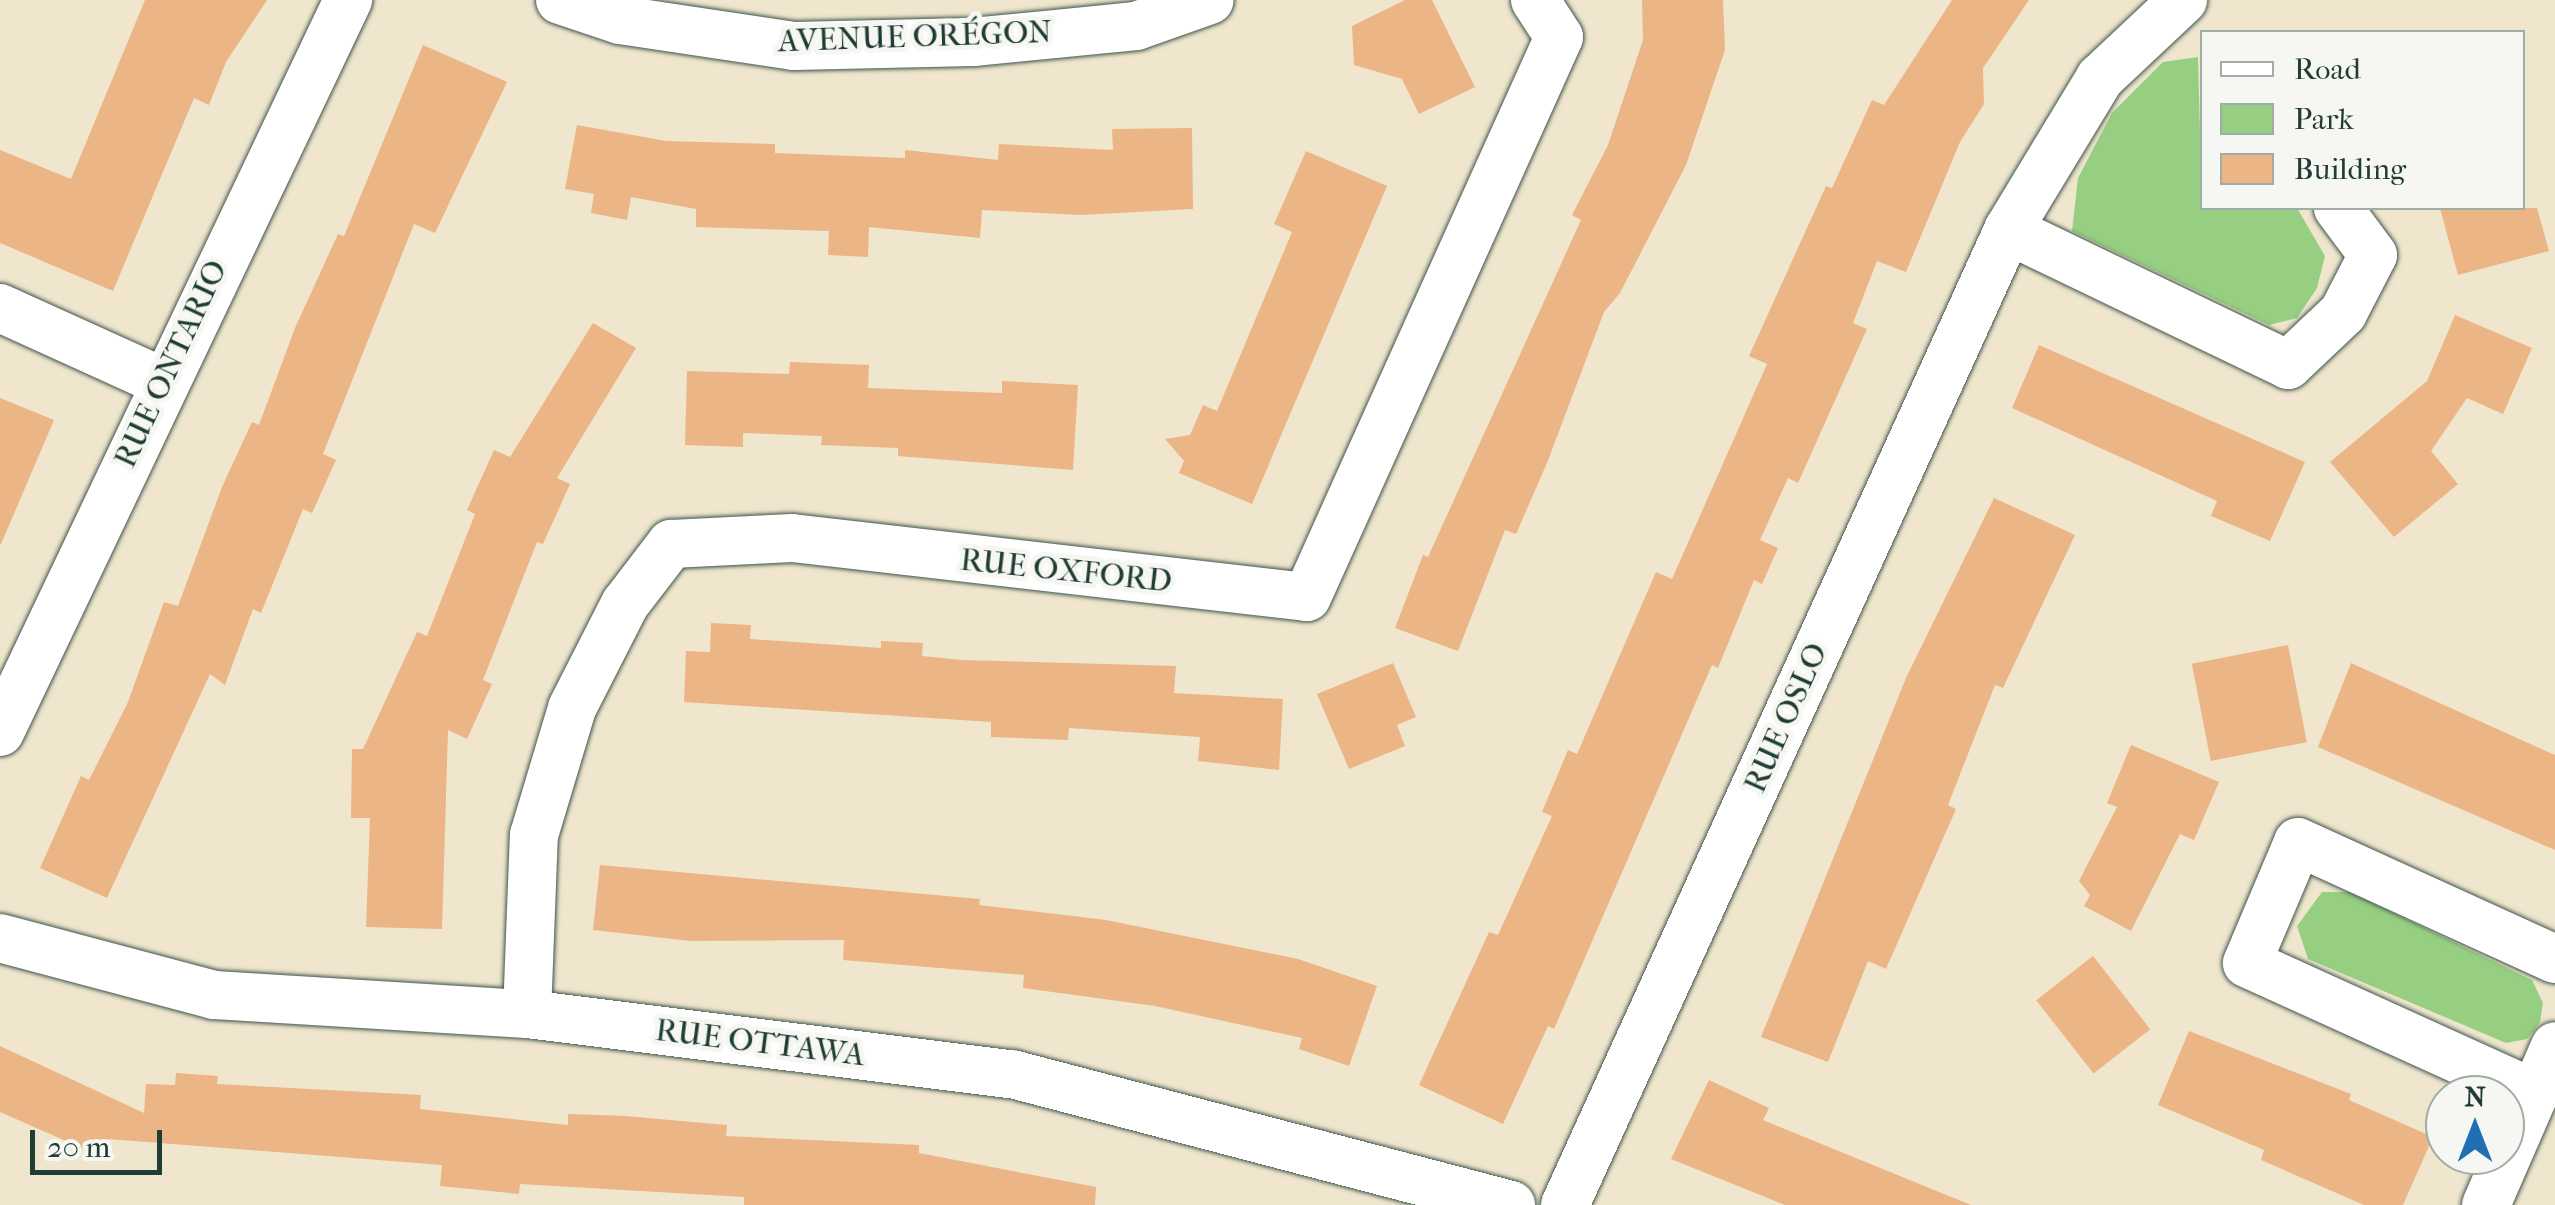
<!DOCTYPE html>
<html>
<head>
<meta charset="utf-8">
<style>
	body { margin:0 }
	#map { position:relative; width:2555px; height:1205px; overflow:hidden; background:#f0e6ce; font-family:"IM FELL French Canon",serif }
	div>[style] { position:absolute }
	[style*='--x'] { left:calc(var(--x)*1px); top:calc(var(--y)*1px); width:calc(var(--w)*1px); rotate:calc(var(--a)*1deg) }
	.green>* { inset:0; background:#96cf81 }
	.building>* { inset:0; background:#ebb586; transform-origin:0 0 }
	.roads { filter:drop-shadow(0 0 2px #3e564b) drop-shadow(0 0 2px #3e564b) }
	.minor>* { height:48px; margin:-24px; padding:0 24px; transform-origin:24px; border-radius:24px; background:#fff }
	span { translate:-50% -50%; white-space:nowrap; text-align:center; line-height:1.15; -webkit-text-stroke:10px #f6f6f2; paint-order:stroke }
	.street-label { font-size:32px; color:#1f3d34 }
	.legend { position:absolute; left:2200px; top:30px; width:325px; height:180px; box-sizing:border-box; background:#f6f6f2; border:2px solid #a0aca6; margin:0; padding:12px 18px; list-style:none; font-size:30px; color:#1f3d34 }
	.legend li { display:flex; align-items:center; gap:20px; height:50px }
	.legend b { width:50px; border:2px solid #a0aca6 }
	.north { position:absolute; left:2425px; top:1075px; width:100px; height:100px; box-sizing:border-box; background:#f6f6f2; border:2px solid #a0aca6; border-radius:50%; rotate:0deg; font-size:28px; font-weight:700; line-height:40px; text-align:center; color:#1f3d34 }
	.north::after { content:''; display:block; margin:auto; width:35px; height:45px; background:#1f6fb2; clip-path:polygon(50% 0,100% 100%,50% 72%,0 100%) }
	.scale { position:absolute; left:30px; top:1130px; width:132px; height:45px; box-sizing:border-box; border:5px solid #1f3d34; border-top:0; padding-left:12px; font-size:30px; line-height:35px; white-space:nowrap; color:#1f3d34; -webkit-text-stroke:8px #f6f6f2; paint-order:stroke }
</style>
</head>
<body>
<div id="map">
	<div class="green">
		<i style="clip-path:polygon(2198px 57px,2202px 208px,2297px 208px,2325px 256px,2317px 288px,2297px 318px,2269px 325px,2072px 231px,2078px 178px,2112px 113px,2163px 62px)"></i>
		<i style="clip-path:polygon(2322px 892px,2350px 892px,2532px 980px,2543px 1003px,2540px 1022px,2527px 1039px,2506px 1043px,2308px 959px,2297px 926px)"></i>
	</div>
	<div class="building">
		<i style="clip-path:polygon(145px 0,267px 0,226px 62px,209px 105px,194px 98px,113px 291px,0 243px,0 150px,71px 179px)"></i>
		<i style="clip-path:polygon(1405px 0,1432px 0,1475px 87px,1419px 114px,1402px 79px,1354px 65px,1352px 26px)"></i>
		<i style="clip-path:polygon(1642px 0,1723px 0,1725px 50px,1686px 165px,1620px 293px,1604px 312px,1547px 463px,1516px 534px,1505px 530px,1458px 651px,1395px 628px,1423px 555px,1428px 557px,1581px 220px,1572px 215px,1608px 145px,1643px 40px)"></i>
		<i style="clip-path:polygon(1952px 0,2029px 0,1983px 68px,1984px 104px,1960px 142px,1906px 272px,1877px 261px,1853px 323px,1867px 329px,1798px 483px,1788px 478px,1760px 540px,1778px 548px,1762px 584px,1754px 580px,1718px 668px,1712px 665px,1554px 1029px,1548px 1026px,1503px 1124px,1419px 1085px,1489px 932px,1498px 935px,1552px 816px,1542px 812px,1568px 750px,1577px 754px,1656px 572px,1672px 579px,1767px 364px,1749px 356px,1826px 186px,1832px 188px,1872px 100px,1884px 105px)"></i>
		<i style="clip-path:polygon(423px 45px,507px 82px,435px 233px,414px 224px,323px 454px,336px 460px,312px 513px,303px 509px,261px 613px,253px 609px,225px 685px,210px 674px,107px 898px,40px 868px,81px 776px,89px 780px,128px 702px,164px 602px,178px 606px,222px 487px,252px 422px,259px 425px,295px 328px,338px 234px,344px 236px)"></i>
		<i style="clip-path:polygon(577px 125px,666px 141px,775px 144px,775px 153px,905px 158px,905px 150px,998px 160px,999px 144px,1113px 150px,1112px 129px,1192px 128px,1193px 209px,1081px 215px,982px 210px,980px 238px,869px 227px,868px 257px,828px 255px,829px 231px,696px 227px,696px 209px,631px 197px,627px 220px,591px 213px,594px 194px,565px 189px)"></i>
		<i style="clip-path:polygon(1306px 151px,1387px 186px,1252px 504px,1179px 473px,1184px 461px,1165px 439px,1190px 435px,1203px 405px,1217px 411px,1292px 232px,1274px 224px)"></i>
		<i style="clip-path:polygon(2440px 208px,2537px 208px,2549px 251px,2458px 275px)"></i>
		<i style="clip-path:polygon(2455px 315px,2532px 348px,2503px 414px,2467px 398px,2431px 451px,2458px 484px,2394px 537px,2330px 462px,2427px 381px)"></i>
		<i style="clip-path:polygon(593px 323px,636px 348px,557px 478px,570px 484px,543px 544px,537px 542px,483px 680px,492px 684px,467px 739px,448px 730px,442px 929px,366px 927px,370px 818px,351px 818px,352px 749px,363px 749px,417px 632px,427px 636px,475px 514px,467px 510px,494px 450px,510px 457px)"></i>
		<i style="clip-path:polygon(2039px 345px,2305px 462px,2270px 541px,2211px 516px,2217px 501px,2012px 408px)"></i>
		<i style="clip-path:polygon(790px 362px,869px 365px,868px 388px,1002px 393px,1002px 381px,1078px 385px,1073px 470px,898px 456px,898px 448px,821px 445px,822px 436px,743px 433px,743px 447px,685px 445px,687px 371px,789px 374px)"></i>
		<i style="clip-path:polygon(0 398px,54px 420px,1px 544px,0 544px)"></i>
		<i style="clip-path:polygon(1994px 498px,2075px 535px,2003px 688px,1995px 685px,1948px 805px,1956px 809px,1886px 969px,1868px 961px,1828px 1062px,1761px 1037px,1906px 678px)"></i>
		<i style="clip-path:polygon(711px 623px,751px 625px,750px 639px,881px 648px,881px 641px,923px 643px,922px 656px,962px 660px,1176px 666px,1174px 693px,1283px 699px,1279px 770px,1198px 761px,1200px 737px,1069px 728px,1068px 740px,991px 737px,991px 722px,684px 702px,686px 651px,710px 652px)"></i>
		<i style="left:2288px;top:645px;width:99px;height:98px;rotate:79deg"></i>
		<i style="clip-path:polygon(1393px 663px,1416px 717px,1397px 725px,1405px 746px,1349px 769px,1317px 694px)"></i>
		<i style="clip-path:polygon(2351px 663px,2555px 755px,2555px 850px,2318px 747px)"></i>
		<i style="clip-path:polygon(2131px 745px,2219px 782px,2194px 840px,2180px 834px,2131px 931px,2084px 906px,2090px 895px,2079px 881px,2117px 807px,2107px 803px)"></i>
		<i style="clip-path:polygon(600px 865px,980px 899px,979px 905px,1106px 920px,1298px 959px,1377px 986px,1349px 1066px,1299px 1049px,1302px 1038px,1155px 1006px,1023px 988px,1024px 975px,843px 960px,844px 940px,690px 941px,593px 930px)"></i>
		<i style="left:2093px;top:956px;width:93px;height:72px;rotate:52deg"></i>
		<i style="clip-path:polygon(2189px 1031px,2351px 1094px,2349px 1100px,2433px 1137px,2403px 1205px,2364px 1205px,2261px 1160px,2264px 1150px,2158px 1105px)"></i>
		<i style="clip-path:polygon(0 1046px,144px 1113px,146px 1084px,175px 1085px,176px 1073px,218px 1076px,217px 1084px,421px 1095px,420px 1109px,568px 1125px,568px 1114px,625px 1116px,727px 1125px,726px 1136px,919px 1145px,919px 1153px,1096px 1187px,1095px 1205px,744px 1205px,744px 1197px,520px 1184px,519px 1194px,440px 1186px,442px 1165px,108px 1139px,100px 1156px,0 1112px)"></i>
		<i style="clip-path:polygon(1709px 1080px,1769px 1108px,1763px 1120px,1971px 1205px,1785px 1205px,1671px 1159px)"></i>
	</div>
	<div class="roads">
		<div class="minor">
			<i style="--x:560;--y:0;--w:63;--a:18.4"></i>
			<i style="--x:620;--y:20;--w:176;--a:8.5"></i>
			<i style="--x:794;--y:46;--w:179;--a:-1.3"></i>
			<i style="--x:973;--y:42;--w:164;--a:-5.6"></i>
			<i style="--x:1136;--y:26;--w:78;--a:-19.4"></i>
			<i style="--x:2008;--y:230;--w:311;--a:25.7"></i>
			<i style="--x:2288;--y:365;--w:76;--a:-43.4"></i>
			<i style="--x:2343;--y:313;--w:65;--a:-62.7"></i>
			<i style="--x:2373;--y:255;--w:59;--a:-126.7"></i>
			<i style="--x:0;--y:308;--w:177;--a:24.4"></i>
			<i style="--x:0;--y:732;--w:811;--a:-64.57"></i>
			<i style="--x:0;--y:938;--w:221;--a:14.9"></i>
			<i style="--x:214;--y:995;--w:314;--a:3.5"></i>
			<i style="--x:527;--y:1014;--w:489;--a:7.1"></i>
			<i style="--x:1012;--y:1074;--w:516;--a:14.71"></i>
			<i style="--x:527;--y:1014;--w:179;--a:-87.8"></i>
			<i style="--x:534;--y:835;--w:133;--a:-73.3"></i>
			<i style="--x:572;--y:708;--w:117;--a:-63"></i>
			<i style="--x:625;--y:604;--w:76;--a:-52.5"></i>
			<i style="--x:671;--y:544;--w:121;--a:-2.8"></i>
			<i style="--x:792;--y:538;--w:518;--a:6.54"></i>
			<i style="--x:1307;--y:597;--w:614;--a:-65.77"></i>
			<i style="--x:1559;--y:37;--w:44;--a:-123"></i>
			<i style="--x:2533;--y:1093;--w:314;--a:-155.6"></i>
			<i style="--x:2247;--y:963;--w:131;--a:-67.1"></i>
			<i style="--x:2298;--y:842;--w:282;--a:24.5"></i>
			<i style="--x:1565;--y:1205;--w:1071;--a:-65.56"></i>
			<i style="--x:2008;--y:230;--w:178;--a:-58.8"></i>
			<i style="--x:2100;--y:78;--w:114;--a:-43.2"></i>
			<i style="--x:2486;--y:1205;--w:173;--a:-66.5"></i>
		</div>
	</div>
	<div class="street-label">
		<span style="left:915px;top:37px;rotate:-2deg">AVENUE ORÉGON</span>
		<span style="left:171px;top:364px;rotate:-65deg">RUE ONTARIO</span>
		<span style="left:1066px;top:571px;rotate:6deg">RUE OXFORD</span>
		<span style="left:1786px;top:718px;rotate:-66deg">RUE OSLO</span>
		<span style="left:760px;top:1043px;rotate:7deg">RUE OTTAWA</span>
	</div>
	<ul class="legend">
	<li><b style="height:12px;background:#fff"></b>Road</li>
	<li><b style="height:28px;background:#96cf81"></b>Park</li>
	<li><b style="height:28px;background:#ebb586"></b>Building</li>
	</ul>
	<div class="north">N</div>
	<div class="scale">20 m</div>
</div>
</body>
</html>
